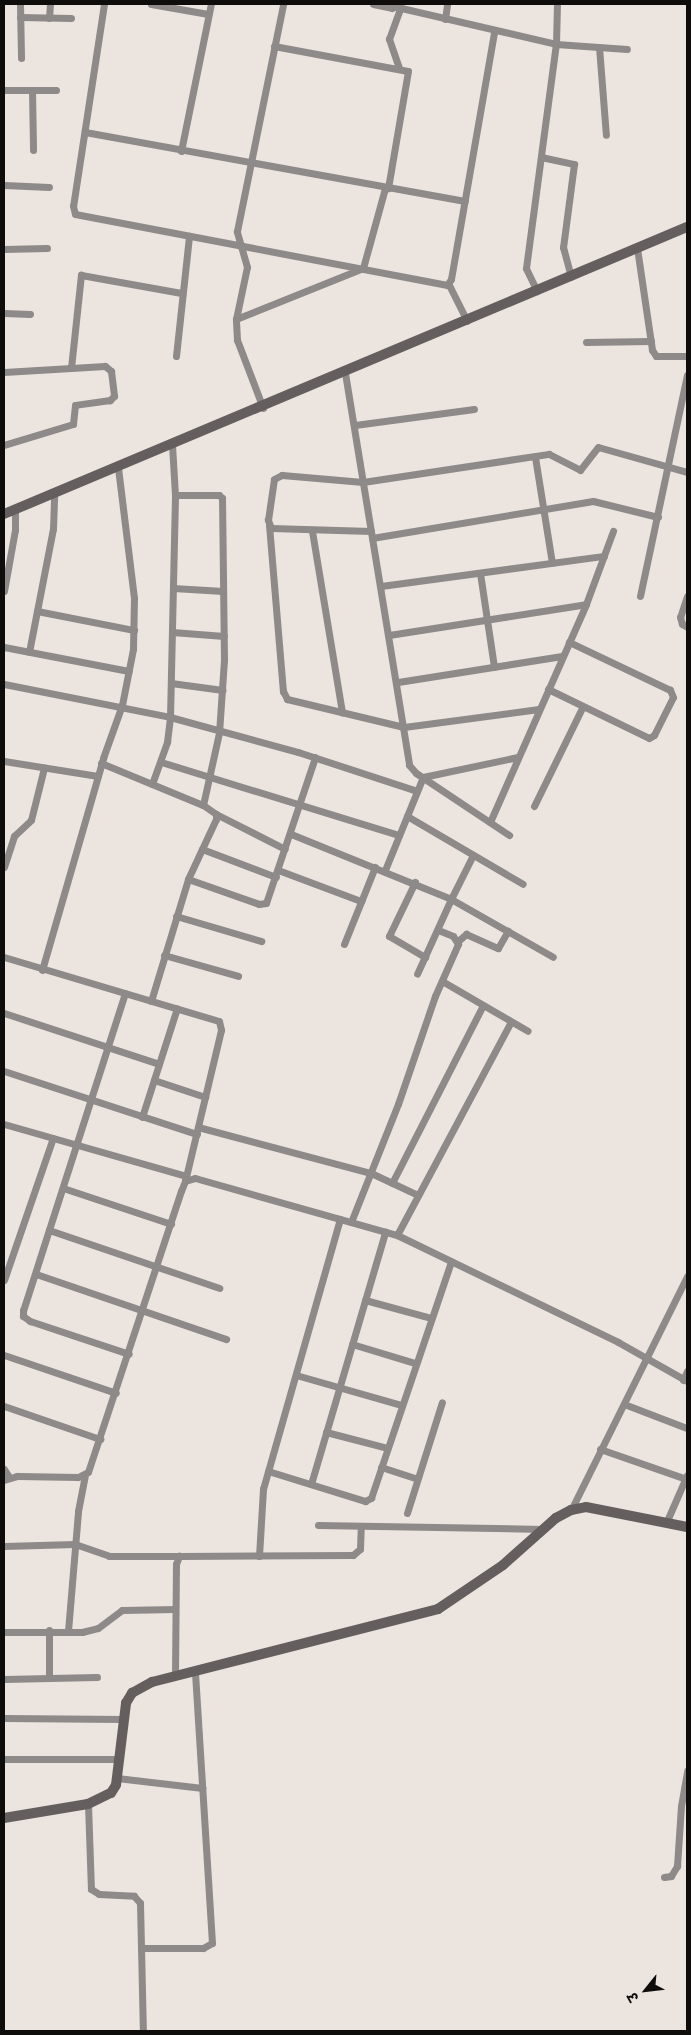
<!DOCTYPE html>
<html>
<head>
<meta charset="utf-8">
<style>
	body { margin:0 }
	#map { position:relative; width:691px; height:2035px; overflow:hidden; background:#ece4df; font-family:Poppins,"Noto Sans Devanagari",sans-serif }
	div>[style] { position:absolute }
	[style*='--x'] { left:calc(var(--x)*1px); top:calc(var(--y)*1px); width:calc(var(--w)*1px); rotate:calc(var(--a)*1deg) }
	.street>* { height:7px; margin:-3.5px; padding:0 3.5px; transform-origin:3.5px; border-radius:3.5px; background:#8e8a89 }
	.secondary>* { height:10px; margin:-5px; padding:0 5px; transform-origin:5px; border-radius:5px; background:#645f5e }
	span { translate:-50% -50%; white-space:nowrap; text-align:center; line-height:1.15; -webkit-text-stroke:4.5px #ece4df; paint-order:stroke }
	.frame { position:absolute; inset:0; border:5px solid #0f0d0b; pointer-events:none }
	.north { position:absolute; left:621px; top:1965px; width:50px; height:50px; -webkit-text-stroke:4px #ece4df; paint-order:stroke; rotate:241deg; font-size:14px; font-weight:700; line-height:20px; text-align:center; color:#0f0d0b }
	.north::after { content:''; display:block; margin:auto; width:18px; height:22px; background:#0f0d0b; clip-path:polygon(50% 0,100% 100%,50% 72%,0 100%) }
</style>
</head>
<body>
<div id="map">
	<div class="street">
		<i style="--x:20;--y:4;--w:54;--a:88.9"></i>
		<i style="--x:104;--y:4;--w:204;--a:98.7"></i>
		<i style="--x:73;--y:206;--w:8;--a:76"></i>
		<i style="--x:75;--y:214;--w:379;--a:10.8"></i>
		<i style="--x:447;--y:285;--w:7;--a:-56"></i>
		<i style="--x:451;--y:279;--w:251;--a:-80.1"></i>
		<i style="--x:151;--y:4;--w:58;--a:10"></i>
		<i style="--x:373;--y:4;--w:19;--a:12"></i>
		<i style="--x:392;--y:8;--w:9;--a:-27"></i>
		<i style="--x:397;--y:7;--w:163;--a:13.1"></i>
		<i style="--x:556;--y:44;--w:71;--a:4"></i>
		<i style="--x:20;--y:17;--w:51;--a:1.1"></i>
		<i style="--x:49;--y:18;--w:14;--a:-86"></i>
		<i style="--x:445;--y:19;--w:15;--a:-82"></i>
		<i style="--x:274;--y:46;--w:136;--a:10.6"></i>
		<i style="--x:408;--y:71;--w:119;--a:99.7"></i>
		<i style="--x:599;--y:47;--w:88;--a:85.5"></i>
		<i style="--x:399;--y:68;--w:31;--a:-109"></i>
		<i style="--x:389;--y:39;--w:33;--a:-70"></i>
		<i style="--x:4;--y:90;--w:52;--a:0"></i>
		<i style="--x:32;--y:90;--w:60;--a:89"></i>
		<i style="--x:85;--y:132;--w:386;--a:10.3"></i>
		<i style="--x:181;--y:151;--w:150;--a:-78.5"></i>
		<i style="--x:541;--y:157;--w:34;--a:12"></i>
		<i style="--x:574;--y:164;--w:84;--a:97.5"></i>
		<i style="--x:563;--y:247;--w:31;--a:75"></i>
		<i style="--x:4;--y:185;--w:45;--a:2.5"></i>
		<i style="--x:637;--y:248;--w:103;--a:81.6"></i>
		<i style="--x:652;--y:350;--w:7;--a:56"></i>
		<i style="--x:656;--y:356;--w:31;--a:0"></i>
		<i style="--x:4;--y:249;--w:43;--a:-1.3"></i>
		<i style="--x:449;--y:285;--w:40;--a:63.4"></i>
		<i style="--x:537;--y:291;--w:25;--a:-116"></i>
		<i style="--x:526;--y:268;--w:226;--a:-82.4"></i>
		<i style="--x:556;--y:44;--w:40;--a:-88.6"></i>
		<i style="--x:4;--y:313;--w:26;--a:2"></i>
		<i style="--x:236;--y:319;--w:137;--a:-21.9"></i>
		<i style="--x:363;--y:268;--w:83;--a:-74.6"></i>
		<i style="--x:586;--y:342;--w:65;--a:-0.9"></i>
		<i style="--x:176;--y:356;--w:121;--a:-83.8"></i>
		<i style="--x:71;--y:368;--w:94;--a:-83.9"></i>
		<i style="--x:81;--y:275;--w:102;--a:10.2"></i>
		<i style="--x:4;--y:372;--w:101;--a:-3.4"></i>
		<i style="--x:105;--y:366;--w:8;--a:40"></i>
		<i style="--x:111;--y:371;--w:25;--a:83"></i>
		<i style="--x:114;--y:396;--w:6;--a:135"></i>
		<i style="--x:110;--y:400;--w:35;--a:172"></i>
		<i style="--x:75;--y:405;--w:19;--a:96"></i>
		<i style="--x:73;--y:424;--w:72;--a:163.1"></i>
		<i style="--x:345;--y:373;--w:397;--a:80.7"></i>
		<i style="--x:409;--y:765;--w:11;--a:49"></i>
		<i style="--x:416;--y:773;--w:112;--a:33.7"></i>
		<i style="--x:263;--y:408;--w:73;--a:-110.9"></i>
		<i style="--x:237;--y:340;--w:21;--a:-93"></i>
		<i style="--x:236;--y:319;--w:53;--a:-78.1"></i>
		<i style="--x:247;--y:267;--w:37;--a:-106"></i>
		<i style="--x:237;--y:231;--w:232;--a:-78.5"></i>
		<i style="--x:355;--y:425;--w:120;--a:-7.7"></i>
		<i style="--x:535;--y:457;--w:107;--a:80.9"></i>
		<i style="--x:269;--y:525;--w:167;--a:85.2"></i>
		<i style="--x:283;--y:691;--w:9;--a:63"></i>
		<i style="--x:287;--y:699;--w:120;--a:13.5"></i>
		<i style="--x:404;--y:727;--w:136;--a:-7.6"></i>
		<i style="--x:312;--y:531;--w:184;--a:80.6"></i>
		<i style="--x:371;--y:531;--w:100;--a:-178.3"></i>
		<i style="--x:271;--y:528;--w:9;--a:-111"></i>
		<i style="--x:268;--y:520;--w:41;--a:-81.7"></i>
		<i style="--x:274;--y:479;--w:9;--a:-27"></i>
		<i style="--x:282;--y:475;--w:81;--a:4.9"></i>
		<i style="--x:363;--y:482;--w:188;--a:-8.6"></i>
		<i style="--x:549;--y:454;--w:35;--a:27"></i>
		<i style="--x:580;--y:470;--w:29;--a:-52"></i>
		<i style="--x:598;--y:447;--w:92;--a:15.7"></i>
		<i style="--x:372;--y:538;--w:224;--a:-9.5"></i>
		<i style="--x:593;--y:501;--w:67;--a:13.8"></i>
		<i style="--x:480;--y:573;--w:95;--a:81.5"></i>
		<i style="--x:381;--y:586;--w:225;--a:-7.7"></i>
		<i style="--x:173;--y:588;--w:50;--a:3.4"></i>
		<i style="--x:4;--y:591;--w:62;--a:-79.8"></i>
		<i style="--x:15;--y:530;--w:20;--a:-90"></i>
		<i style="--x:640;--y:596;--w:226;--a:-78"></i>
		<i style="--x:687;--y:596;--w:22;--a:108"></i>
		<i style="--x:680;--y:617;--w:7;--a:74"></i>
		<i style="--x:682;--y:624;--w:6;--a:31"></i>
		<i style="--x:37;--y:611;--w:99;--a:11.1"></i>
		<i style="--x:172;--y:632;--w:52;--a:4.4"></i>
		<i style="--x:389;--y:635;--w:199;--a:-8.9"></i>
		<i style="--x:4;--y:647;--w:127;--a:10.9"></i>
		<i style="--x:29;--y:652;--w:125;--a:-79"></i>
		<i style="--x:53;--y:529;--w:35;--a:-88"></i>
		<i style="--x:398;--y:682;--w:166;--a:-9"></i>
		<i style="--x:171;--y:683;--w:52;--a:7.7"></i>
		<i style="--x:4;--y:684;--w:169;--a:11.2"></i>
		<i style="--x:170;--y:717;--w:133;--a:15.3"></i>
		<i style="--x:298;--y:752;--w:125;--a:18.1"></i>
		<i style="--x:548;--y:689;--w:112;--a:25.9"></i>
		<i style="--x:649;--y:738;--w:6;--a:-31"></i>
		<i style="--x:654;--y:735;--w:42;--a:-63.4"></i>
		<i style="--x:673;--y:697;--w:8;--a:-113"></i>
		<i style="--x:670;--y:690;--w:112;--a:-154.6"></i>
		<i style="--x:4;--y:761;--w:95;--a:9.1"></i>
		<i style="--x:161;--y:762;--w:249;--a:17.1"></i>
		<i style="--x:101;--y:763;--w:110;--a:22.4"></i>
		<i style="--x:152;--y:784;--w:45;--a:-70.3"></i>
		<i style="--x:167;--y:742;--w:25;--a:-83"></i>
		<i style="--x:170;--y:717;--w:222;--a:-88.7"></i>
		<i style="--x:175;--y:495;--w:50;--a:-93.4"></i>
		<i style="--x:534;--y:806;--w:111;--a:-63.9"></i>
		<i style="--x:216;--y:814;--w:77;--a:26.9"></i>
		<i style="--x:407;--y:816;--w:134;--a:30.4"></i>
		<i style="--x:490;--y:822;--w:238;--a:-66.2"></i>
		<i style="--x:586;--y:604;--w:78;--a:-69.7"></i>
		<i style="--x:291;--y:834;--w:173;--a:22.1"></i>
		<i style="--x:451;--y:899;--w:82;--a:114.4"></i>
		<i style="--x:202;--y:849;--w:79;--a:20.7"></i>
		<i style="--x:473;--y:855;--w:49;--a:116.6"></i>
		<i style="--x:451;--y:899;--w:117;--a:29.6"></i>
		<i style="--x:4;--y:867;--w:33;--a:-72"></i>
		<i style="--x:14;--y:836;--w:23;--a:-43"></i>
		<i style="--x:31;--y:820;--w:54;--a:-76"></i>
		<i style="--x:278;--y:870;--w:89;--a:20.5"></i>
		<i style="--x:385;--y:870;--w:100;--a:-67.8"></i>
		<i style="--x:423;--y:777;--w:97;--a:-11.9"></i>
		<i style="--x:188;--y:879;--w:75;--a:19.4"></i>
		<i style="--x:259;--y:904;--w:7;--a:-8"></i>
		<i style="--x:266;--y:903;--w:154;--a:-71.4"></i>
		<i style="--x:415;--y:882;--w:60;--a:115.7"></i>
		<i style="--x:389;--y:936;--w:42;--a:30.3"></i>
		<i style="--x:176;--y:916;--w:89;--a:16.4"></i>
		<i style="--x:458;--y:941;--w:11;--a:-41"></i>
		<i style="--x:466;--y:934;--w:35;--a:24"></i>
		<i style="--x:498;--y:948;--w:20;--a:-60"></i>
		<i style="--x:344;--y:944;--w:83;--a:-68.1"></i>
		<i style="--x:164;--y:955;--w:77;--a:15.8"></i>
		<i style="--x:4;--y:957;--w:224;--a:16.6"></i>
		<i style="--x:219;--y:1021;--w:9;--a:77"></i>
		<i style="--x:221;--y:1030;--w:155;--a:103.4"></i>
		<i style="--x:42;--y:970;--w:221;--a:-73.9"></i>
		<i style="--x:103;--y:758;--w:56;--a:-70.3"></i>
		<i style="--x:122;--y:705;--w:57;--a:-78.9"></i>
		<i style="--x:133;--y:649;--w:51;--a:-88.9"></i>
		<i style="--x:134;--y:598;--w:132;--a:-97"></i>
		<i style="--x:442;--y:981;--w:99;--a:30.2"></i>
		<i style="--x:125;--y:993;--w:333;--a:107.8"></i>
		<i style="--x:23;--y:1310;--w:6;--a:90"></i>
		<i style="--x:23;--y:1316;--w:9;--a:36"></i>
		<i style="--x:30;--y:1321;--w:104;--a:18.4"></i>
		<i style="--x:151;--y:1001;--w:127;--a:-73.1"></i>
		<i style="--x:188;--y:879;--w:66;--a:-65"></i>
		<i style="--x:216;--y:819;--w:5;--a:-90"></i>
		<i style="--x:216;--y:814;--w:16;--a:-145"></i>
		<i style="--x:203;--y:805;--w:74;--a:-77.5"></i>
		<i style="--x:219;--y:733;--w:73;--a:-86.1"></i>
		<i style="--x:224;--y:660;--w:162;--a:-90.7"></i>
		<i style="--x:222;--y:498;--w:4;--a:-135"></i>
		<i style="--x:219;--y:495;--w:44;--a:180"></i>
		<i style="--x:4;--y:1013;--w:163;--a:18.2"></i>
		<i style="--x:4;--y:1071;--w:203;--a:18.1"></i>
		<i style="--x:154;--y:1080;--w:54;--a:18.4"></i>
		<i style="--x:142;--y:1117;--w:114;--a:-72.2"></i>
		<i style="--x:4;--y:1124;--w:189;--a:15.9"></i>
		<i style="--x:198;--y:1127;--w:179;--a:14.9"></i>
		<i style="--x:371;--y:1173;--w:52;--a:25.1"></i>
		<i style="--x:392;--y:1183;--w:198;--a:-62.9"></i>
		<i style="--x:63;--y:1188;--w:114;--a:18.4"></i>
		<i style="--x:351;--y:1222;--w:127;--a:-68.3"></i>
		<i style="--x:398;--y:1104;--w:114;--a:-71.1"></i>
		<i style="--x:435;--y:996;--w:57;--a:-66.1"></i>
		<i style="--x:458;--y:944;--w:9;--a:-122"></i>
		<i style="--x:453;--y:936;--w:16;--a:-158"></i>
		<i style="--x:49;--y:1230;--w:180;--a:18.8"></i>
		<i style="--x:397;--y:1235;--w:240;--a:-61.9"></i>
		<i style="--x:36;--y:1274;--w:201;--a:18.9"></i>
		<i style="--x:4;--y:1280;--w:150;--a:-71"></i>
		<i style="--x:365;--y:1300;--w:68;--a:15.3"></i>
		<i style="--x:352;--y:1344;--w:66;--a:16.8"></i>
		<i style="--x:4;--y:1355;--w:118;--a:18.7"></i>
		<i style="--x:296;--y:1375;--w:109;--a:15.9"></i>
		<i style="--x:683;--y:1380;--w:10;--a:-66"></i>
		<i style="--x:624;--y:1404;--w:67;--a:20.9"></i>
		<i style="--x:4;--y:1406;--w:102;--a:19"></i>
		<i style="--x:326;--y:1432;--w:63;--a:14.7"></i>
		<i style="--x:600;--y:1449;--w:91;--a:19.2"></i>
		<i style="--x:381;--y:1467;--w:38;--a:18"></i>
		<i style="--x:4;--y:1469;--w:9;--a:58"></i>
		<i style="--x:268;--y:1471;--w:102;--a:17.2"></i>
		<i style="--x:365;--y:1501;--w:7;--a:-27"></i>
		<i style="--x:371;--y:1498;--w:250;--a:-71.3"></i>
		<i style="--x:4;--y:1480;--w:14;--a:-17"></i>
		<i style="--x:17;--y:1476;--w:61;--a:0.9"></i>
		<i style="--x:78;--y:1477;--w:11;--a:-27"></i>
		<i style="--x:88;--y:1472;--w:296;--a:-71.7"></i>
		<i style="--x:181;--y:1191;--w:11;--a:-68"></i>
		<i style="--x:185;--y:1181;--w:10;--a:-17"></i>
		<i style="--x:195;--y:1178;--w:210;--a:15.8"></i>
		<i style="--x:397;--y:1235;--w:246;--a:25.8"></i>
		<i style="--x:618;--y:1342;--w:79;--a:29.5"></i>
		<i style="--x:311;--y:1484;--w:263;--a:-73.6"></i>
		<i style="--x:571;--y:1510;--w:261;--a:-63.6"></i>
		<i style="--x:407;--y:1513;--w:116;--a:-72.5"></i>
		<i style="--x:666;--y:1523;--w:52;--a:-66.4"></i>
		<i style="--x:318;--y:1525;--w:225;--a:1"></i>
		<i style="--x:4;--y:1546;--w:71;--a:-1.6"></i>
		<i style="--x:75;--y:1544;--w:36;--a:19"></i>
		<i style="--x:109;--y:1556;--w:70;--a:0"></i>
		<i style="--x:259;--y:1556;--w:67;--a:-86.6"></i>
		<i style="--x:263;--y:1489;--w:281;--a:-74.1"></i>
		<i style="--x:49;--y:1630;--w:48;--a:90"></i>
		<i style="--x:68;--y:1631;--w:120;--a:-85.2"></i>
		<i style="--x:78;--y:1511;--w:38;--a:-79"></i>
		<i style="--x:4;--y:1632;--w:78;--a:0"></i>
		<i style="--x:82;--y:1632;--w:16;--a:-14"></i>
		<i style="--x:98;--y:1628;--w:30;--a:-37"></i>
		<i style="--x:122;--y:1610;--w:53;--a:-1.1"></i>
		<i style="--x:175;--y:1676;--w:112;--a:-89.5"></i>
		<i style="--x:176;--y:1564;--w:9;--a:-69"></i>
		<i style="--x:179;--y:1556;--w:174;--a:-0.3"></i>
		<i style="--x:353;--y:1555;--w:9;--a:-41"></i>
		<i style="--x:360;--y:1549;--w:23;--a:-88"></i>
		<i style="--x:4;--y:1679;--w:93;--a:-1.2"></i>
		<i style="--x:4;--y:1718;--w:119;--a:0.5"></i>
		<i style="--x:4;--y:1759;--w:116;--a:0"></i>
		<i style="--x:117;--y:1778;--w:86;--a:6.7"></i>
		<i style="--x:88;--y:1804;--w:85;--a:88"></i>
		<i style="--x:91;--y:1889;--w:9;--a:32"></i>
		<i style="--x:99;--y:1894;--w:35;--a:3"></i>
		<i style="--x:134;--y:1896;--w:9;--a:49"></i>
		<i style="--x:140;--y:1903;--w:128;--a:88.7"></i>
		<i style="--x:664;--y:1877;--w:7;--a:-8"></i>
		<i style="--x:671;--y:1876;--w:12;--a:-59"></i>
		<i style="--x:677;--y:1866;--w:60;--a:-86.2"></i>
		<i style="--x:681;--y:1806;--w:36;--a:-80"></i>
		<i style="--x:141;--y:1948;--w:62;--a:0"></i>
		<i style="--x:203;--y:1948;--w:10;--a:-29"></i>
		<i style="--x:212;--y:1943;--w:273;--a:-93.6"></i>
	</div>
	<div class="secondary">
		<i style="--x:4;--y:514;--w:741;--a:-22.79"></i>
		<i style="--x:4;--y:1818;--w:85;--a:-9.5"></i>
		<i style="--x:88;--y:1804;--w:25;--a:-26"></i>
		<i style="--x:111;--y:1793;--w:9;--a:-58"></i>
		<i style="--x:116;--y:1785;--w:83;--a:-83"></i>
		<i style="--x:126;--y:1703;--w:12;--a:-59"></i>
		<i style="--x:132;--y:1693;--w:23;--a:-29"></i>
		<i style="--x:152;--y:1682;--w:295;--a:-14.3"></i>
		<i style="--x:438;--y:1609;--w:78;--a:-34.1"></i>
		<i style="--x:503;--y:1565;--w:71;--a:-41.6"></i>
		<i style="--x:556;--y:1518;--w:17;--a:-28"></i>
		<i style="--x:571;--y:1510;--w:15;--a:-11"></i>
		<i style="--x:586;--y:1507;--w:103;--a:11.2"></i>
	</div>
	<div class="frame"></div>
	<div class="north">उ</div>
</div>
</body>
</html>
